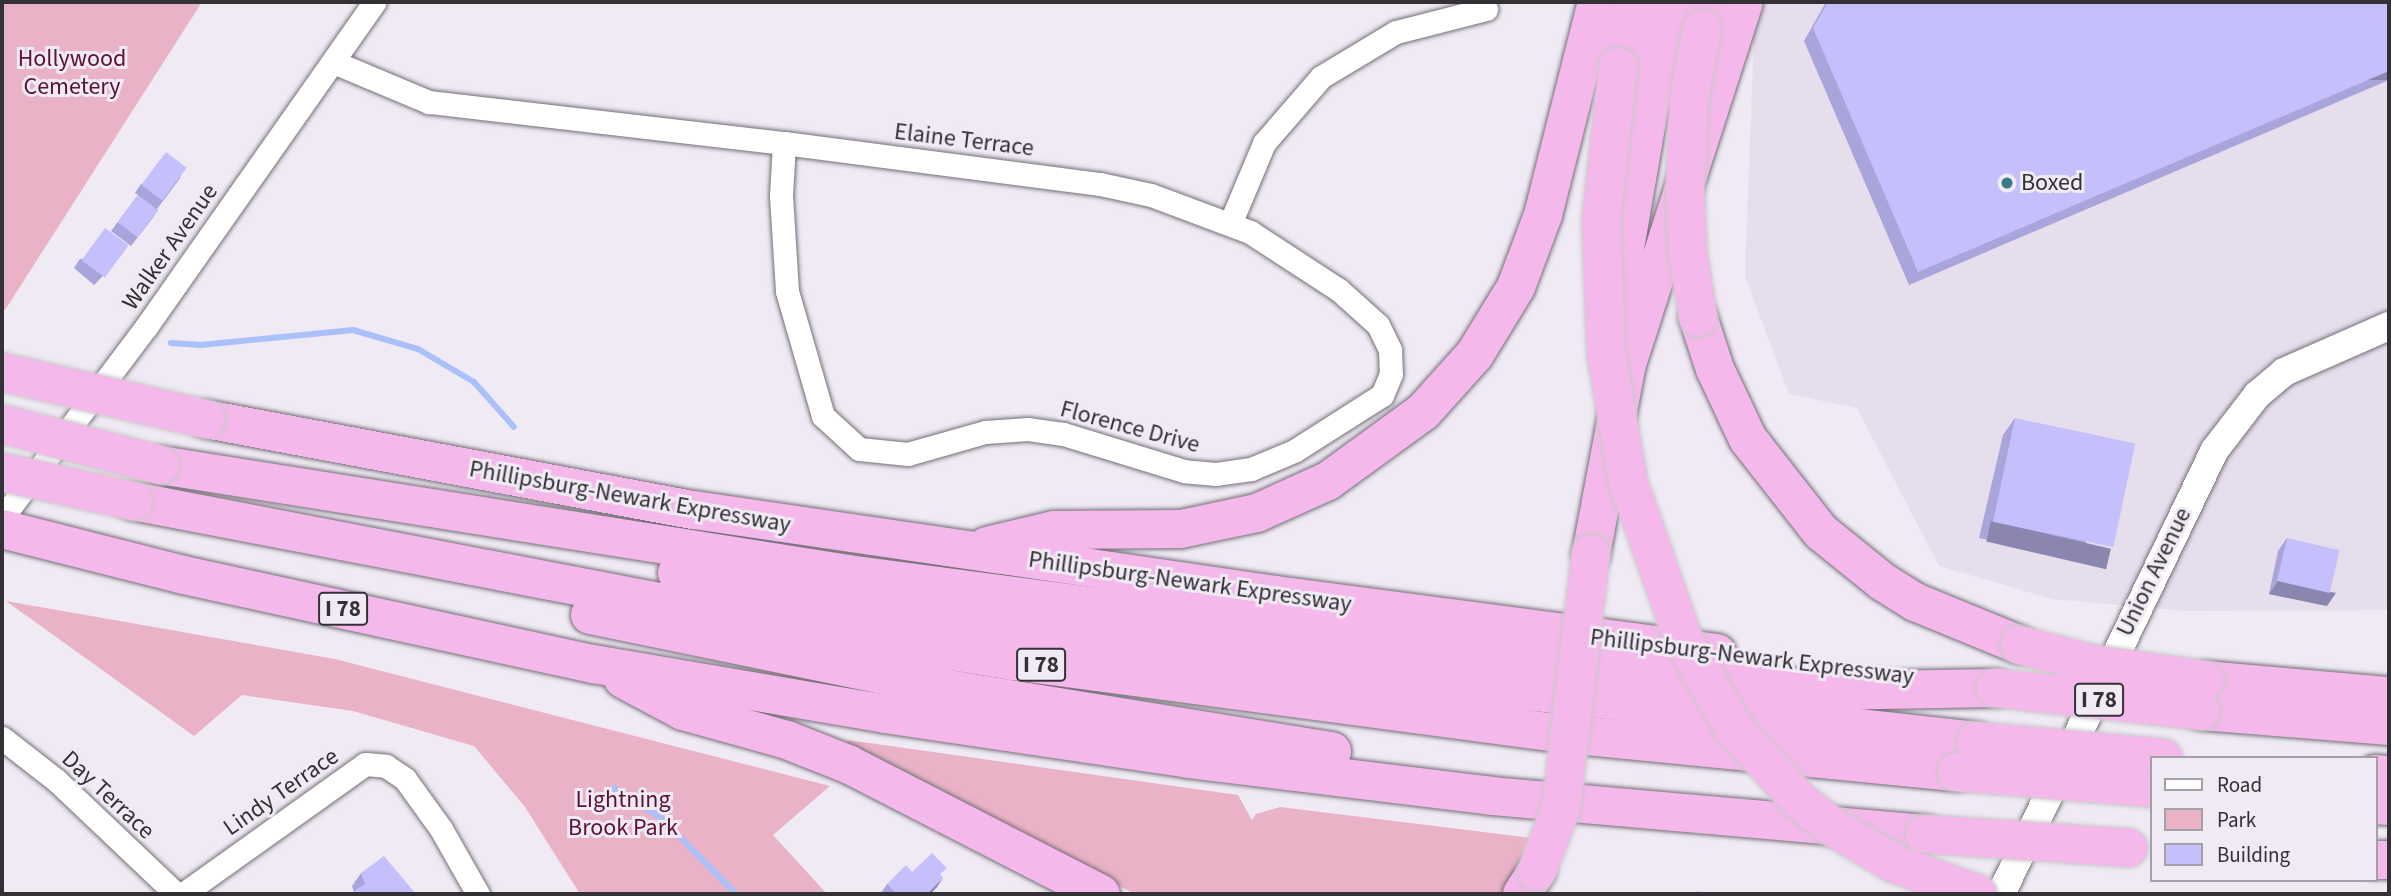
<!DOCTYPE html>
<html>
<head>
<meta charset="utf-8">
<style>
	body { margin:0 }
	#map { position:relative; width:2391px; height:896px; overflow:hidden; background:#efeaf4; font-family:"Source Sans 3",sans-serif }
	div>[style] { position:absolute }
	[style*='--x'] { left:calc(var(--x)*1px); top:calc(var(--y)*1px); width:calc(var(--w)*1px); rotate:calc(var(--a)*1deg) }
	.built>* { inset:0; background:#e6dded }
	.green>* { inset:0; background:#eab2c7 }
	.stream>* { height:6px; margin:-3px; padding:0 3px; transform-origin:3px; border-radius:3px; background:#aac0f9 }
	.roads { filter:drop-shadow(0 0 2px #746f77) drop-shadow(0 0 2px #746f77) }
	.minor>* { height:23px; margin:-11.5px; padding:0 11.5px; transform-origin:11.5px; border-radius:11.5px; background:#fff }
	.tertiary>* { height:28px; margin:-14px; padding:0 14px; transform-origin:14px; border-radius:14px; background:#fff }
	.motorway>* { height:38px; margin:-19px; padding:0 19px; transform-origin:19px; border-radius:19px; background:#f4b8ea }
	.bridges { filter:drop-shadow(0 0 2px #cac9ca) drop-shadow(0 0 2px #cac9ca) }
	.motorway-bridge>* { height:38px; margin:-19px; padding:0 19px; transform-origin:19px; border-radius:19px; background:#f4b8ea }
	.wall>* { inset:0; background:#a9a4d9 }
	.shaded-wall>* { inset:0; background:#8a86b0; transform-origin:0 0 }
	.building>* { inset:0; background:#c5bffc; transform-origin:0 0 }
	.dots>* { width:19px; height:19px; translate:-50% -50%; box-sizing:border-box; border:4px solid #efeaf4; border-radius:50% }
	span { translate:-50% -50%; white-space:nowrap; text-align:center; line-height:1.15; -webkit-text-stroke:6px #efeaf4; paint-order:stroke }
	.shield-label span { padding:2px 5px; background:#efeaf4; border:2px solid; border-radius:5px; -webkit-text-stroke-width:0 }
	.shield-label { font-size:23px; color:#333135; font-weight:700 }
	.park-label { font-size:24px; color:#5d1139 }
	.street-label { font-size:24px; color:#333135 }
	.poi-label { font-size:24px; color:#333135 }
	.left { translate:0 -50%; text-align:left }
	.frame { position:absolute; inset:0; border:4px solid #333135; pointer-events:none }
	.legend { position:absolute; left:2150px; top:756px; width:228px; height:126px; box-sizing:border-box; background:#efeaf4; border:2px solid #a4a0a8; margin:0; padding:9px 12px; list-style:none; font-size:21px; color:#333135 }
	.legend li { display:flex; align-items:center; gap:14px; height:35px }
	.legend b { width:35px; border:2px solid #a4a0a8 }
</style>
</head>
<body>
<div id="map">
	<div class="built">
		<i style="clip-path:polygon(1764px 2px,2389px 2px,2389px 610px,2186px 611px,2052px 599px,1939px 566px,1857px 408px,1789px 394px,1745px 276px,1754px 34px)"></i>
	</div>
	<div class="green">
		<i style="clip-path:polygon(2px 2px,202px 2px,5px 310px,2px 309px)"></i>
		<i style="clip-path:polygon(6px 601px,335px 659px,830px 786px,773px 835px,827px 894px,580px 894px,525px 807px,474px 746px,353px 711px,242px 695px,194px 736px)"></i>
		<i style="clip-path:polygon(848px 740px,1238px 795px,1252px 820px,1256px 814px,1280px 807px,1533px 838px,1519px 873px,1501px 894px,1135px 894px,846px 745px)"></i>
	</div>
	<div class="stream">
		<i style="--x:171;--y:343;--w:30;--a:4"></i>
		<i style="--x:201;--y:345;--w:153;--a:-5.6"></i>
		<i style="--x:353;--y:330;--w:68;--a:16.3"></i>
		<i style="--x:418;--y:349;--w:65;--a:30.5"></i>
		<i style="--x:474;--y:382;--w:60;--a:48.4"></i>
		<i style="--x:614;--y:788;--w:56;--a:32.6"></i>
		<i style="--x:661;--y:818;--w:107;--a:45.4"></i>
	</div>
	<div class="roads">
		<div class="minor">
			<i style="--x:336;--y:63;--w:101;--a:22.8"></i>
			<i style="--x:429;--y:102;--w:357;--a:6.6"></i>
			<i style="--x:784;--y:143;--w:319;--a:7.4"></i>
			<i style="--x:1100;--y:184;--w:52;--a:12.2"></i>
			<i style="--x:1151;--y:195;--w:106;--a:20.5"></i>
			<i style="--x:1250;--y:232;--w:106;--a:33.1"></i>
			<i style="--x:1339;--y:290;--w:52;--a:41.9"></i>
			<i style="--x:1378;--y:325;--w:28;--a:64"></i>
			<i style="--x:1390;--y:350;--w:24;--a:88"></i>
			<i style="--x:1391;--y:374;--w:23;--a:113"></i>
			<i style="--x:1382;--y:395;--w:104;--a:147.5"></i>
			<i style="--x:1294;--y:451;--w:47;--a:157.3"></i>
			<i style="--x:1251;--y:469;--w:35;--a:172"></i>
			<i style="--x:1216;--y:474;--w:32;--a:-175"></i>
			<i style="--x:1184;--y:471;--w:127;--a:-163"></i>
			<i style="--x:1063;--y:434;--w:35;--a:-172"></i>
			<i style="--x:1028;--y:429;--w:43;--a:176"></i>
			<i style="--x:985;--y:432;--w:80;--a:164.1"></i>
			<i style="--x:908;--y:454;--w:49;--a:-174.2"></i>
			<i style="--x:859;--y:449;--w:49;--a:-137.5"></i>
			<i style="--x:823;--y:416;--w:130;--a:-106.1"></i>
			<i style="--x:787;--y:291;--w:95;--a:-93.6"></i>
			<i style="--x:781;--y:196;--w:53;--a:-86.8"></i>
			<i style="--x:1230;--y:224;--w:88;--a:-67.2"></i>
			<i style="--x:1264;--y:143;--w:87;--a:-49.2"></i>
			<i style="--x:1321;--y:77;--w:87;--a:-31"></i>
			<i style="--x:1396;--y:32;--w:93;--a:-14.3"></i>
			<i style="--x:2;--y:518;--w:239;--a:-53"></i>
			<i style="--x:146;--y:327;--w:397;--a:-54.9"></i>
			<i style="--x:2;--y:738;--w:68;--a:37.9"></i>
			<i style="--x:56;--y:780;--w:166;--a:43.5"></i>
			<i style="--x:183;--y:894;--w:224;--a:-35.5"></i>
			<i style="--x:365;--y:764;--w:21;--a:5"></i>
			<i style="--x:386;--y:766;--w:23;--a:34"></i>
			<i style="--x:405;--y:779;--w:62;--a:54.2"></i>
			<i style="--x:441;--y:829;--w:75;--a:60.4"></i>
		</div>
		<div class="tertiary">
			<i style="--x:2001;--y:894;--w:492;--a:-64.3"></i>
			<i style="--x:2214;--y:451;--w:71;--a:-52.5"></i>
			<i style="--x:2257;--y:395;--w:35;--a:-40"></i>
			<i style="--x:2284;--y:372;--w:115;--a:-23.7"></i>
		</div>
		<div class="motorway">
			<i style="--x:1702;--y:29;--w:28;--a:-75"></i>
			<i style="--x:1618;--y:67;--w:67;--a:-76.2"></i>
			<i style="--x:1614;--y:312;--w:242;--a:-80.2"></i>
			<i style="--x:1655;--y:74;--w:74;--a:-76.7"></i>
			<i style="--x:1698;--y:317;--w:55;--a:71.9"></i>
			<i style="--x:1715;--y:369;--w:77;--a:64.8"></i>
			<i style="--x:1748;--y:439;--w:118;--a:51.9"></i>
			<i style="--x:1821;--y:532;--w:80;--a:38.9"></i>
			<i style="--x:1883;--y:582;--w:38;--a:32"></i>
			<i style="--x:1915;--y:602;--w:113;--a:22.3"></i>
			<i style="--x:206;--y:419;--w:496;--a:10.6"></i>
			<i style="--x:694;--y:510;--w:588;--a:8.31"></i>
			<i style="--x:1276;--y:595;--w:445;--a:7.5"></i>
			<i style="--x:160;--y:465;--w:697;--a:9"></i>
			<i style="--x:848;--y:574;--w:389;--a:7.5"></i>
			<i style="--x:1234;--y:625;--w:593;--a:6.39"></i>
			<i style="--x:1823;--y:691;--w:173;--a:-1"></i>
			<i style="--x:133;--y:501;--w:578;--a:10.86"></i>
			<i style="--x:701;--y:610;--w:316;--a:9.3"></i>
			<i style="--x:1013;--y:661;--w:548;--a:7.55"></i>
			<i style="--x:1556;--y:733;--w:403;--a:5.6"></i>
			<i style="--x:2;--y:529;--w:188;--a:14.2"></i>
			<i style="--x:184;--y:575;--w:419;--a:12.3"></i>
			<i style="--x:593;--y:664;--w:296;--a:9.7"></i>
			<i style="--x:885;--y:714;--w:306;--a:8.4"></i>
			<i style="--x:1188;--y:759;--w:306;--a:6.9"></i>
			<i style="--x:1492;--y:796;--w:435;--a:5"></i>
			<i style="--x:987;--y:546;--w:69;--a:-13.4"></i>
			<i style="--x:1054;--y:530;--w:127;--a:-0.5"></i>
			<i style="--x:1181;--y:529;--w:78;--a:-11.9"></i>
			<i style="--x:1257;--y:513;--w:78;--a:-24.3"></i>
			<i style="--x:1328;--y:481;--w:117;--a:-36"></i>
			<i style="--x:1423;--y:412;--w:78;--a:-48.1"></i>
			<i style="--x:1475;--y:354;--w:79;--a:-58.5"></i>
			<i style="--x:1516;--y:287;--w:77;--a:-69.4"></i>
			<i style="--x:1543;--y:215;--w:220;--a:-75.8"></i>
			<i style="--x:1591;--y:554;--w:193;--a:-79.3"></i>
			<i style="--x:1627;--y:364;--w:380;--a:-72.1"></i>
			<i style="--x:677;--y:573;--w:538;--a:8.87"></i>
			<i style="--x:1209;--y:656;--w:772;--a:6.32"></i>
			<i style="--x:590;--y:615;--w:378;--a:11.6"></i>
			<i style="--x:960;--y:691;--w:377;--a:9.2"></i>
			<i style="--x:623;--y:679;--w:68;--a:28.1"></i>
			<i style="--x:683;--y:711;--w:108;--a:15.6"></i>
			<i style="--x:787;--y:740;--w:68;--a:21.6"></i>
			<i style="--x:850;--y:765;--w:282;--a:27.2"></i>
			<i style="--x:2205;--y:680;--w:185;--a:5"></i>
			<i style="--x:2201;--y:711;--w:189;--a:4.6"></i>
			<i style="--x:2375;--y:774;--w:14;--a:4"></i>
			<i style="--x:2375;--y:805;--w:14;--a:4"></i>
			<i style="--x:2375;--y:860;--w:14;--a:0"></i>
			<i style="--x:1522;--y:894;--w:27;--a:-57"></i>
		</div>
	</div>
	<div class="bridges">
		<div class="motorway-bridge">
			<i style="--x:1618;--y:67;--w:155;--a:96.3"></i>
			<i style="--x:1601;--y:221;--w:133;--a:87.8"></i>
			<i style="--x:1606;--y:354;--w:132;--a:80"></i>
			<i style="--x:1629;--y:484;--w:166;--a:70.7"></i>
			<i style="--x:1684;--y:641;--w:103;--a:60.2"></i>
			<i style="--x:1735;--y:730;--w:95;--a:47.6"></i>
			<i style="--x:1799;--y:800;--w:45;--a:38.7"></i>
			<i style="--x:1834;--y:828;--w:71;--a:30.5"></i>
			<i style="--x:1895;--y:864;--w:88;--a:19.9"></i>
			<i style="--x:1698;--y:317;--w:65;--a:-98.9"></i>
			<i style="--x:1688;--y:253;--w:66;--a:-92.6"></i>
			<i style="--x:1685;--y:187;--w:88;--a:-87.4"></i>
			<i style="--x:1689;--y:99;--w:71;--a:-79.5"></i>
			<i style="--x:2;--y:372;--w:209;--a:13"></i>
			<i style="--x:2;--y:424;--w:163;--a:14.5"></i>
			<i style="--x:2;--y:472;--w:134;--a:12.5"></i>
			<i style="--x:2020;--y:645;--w:74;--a:14.8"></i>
			<i style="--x:2092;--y:664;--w:114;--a:8.1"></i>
			<i style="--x:1996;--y:688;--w:206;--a:6.4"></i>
			<i style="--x:1976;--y:741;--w:188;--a:5.2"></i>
			<i style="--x:1957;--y:772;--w:195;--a:4.7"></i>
			<i style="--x:1925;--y:834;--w:204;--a:3.9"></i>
			<i style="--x:1537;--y:871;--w:67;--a:-69.1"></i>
			<i style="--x:1561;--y:808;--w:256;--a:-83.3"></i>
		</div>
	</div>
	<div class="wall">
		<i style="clip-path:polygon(1826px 2px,2389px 2px,2389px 80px,1909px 285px,1804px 41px)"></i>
		<i style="clip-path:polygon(181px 177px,157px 209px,158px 210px,152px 219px,131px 246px,111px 231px,138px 195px,135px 193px,141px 184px)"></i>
		<i style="clip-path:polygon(122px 254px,94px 285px,74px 268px,80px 259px)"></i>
		<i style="clip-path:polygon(2015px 418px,2099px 565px,1979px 538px,2003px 435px)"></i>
		<i style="clip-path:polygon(2287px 538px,2327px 606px,2269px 594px,2278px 551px)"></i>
		<i style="clip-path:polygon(912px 872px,941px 876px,937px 887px,930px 894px,882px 894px,881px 893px,887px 884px)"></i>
		<i style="clip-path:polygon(361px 873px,416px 894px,354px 892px,352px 886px)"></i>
	</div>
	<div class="shaded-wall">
		<i style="left:2389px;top:71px;width:9px;height:512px;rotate:90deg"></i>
		<i style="clip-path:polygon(128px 245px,122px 254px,94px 285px,101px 276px)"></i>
		<i style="left:1991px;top:521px;width:123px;height:21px;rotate:13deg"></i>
		<i style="clip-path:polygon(2278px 581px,2336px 593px,2327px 606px,2269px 594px)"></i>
		<i style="clip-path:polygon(943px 878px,937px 887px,930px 894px,927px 894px)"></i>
	</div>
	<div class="building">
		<i style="clip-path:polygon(1828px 2px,2389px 2px,2389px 71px,1918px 272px,1813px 28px)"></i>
		<i style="left:166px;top:152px;width:26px;height:41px;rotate:37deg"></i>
		<i style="left:138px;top:195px;width:25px;height:34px;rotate:37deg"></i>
		<i style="left:105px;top:228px;width:29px;height:40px;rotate:36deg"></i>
		<i style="left:2015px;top:418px;width:123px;height:106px;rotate:12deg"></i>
		<i style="left:2287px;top:538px;width:54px;height:44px;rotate:13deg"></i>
		<i style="clip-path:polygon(932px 853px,947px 868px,940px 874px,943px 878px,927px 894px,897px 894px,887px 884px,906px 865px,912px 872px)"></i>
		<i style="clip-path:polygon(384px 856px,416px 894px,350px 894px,365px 884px,361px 873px)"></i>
		<i style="clip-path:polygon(1699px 891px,1700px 894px,1687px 894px)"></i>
	</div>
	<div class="dots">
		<i style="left:2007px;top:183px;background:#357d83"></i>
	</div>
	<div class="shield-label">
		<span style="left:343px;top:609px">I 78</span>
		<span style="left:1041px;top:665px">I 78</span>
		<span style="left:2099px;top:700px">I 78</span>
	</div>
	<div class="park-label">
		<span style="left:72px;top:73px">Hollywood<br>Cemetery</span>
		<span style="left:623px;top:814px">Lightning<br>Brook Park</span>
	</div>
	<div class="street-label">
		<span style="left:964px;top:140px;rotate:7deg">Elaine Terrace</span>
		<span style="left:170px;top:247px;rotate:-55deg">Walker Avenue</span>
		<span style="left:1130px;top:427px;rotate:15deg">Florence Drive</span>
		<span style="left:630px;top:497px;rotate:10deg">Phillipsburg-Newark Expressway</span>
		<span style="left:2154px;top:572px;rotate:-64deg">Union Avenue</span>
		<span style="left:1190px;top:582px;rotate:8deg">Phillipsburg-Newark Expressway</span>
		<span style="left:1752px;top:657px;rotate:7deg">Phillipsburg-Newark Expressway</span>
		<span style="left:281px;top:792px;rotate:-35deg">Lindy Terrace</span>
		<span style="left:108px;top:795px;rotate:43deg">Day Terrace</span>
	</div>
	<div class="poi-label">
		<span class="left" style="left:2021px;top:183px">Boxed</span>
	</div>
	<div class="frame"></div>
	<ul class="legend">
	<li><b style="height:9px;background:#fff"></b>Road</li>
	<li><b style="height:19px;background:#eab2c7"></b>Park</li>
	<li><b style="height:19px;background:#c5bffc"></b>Building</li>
	</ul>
</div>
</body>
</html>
